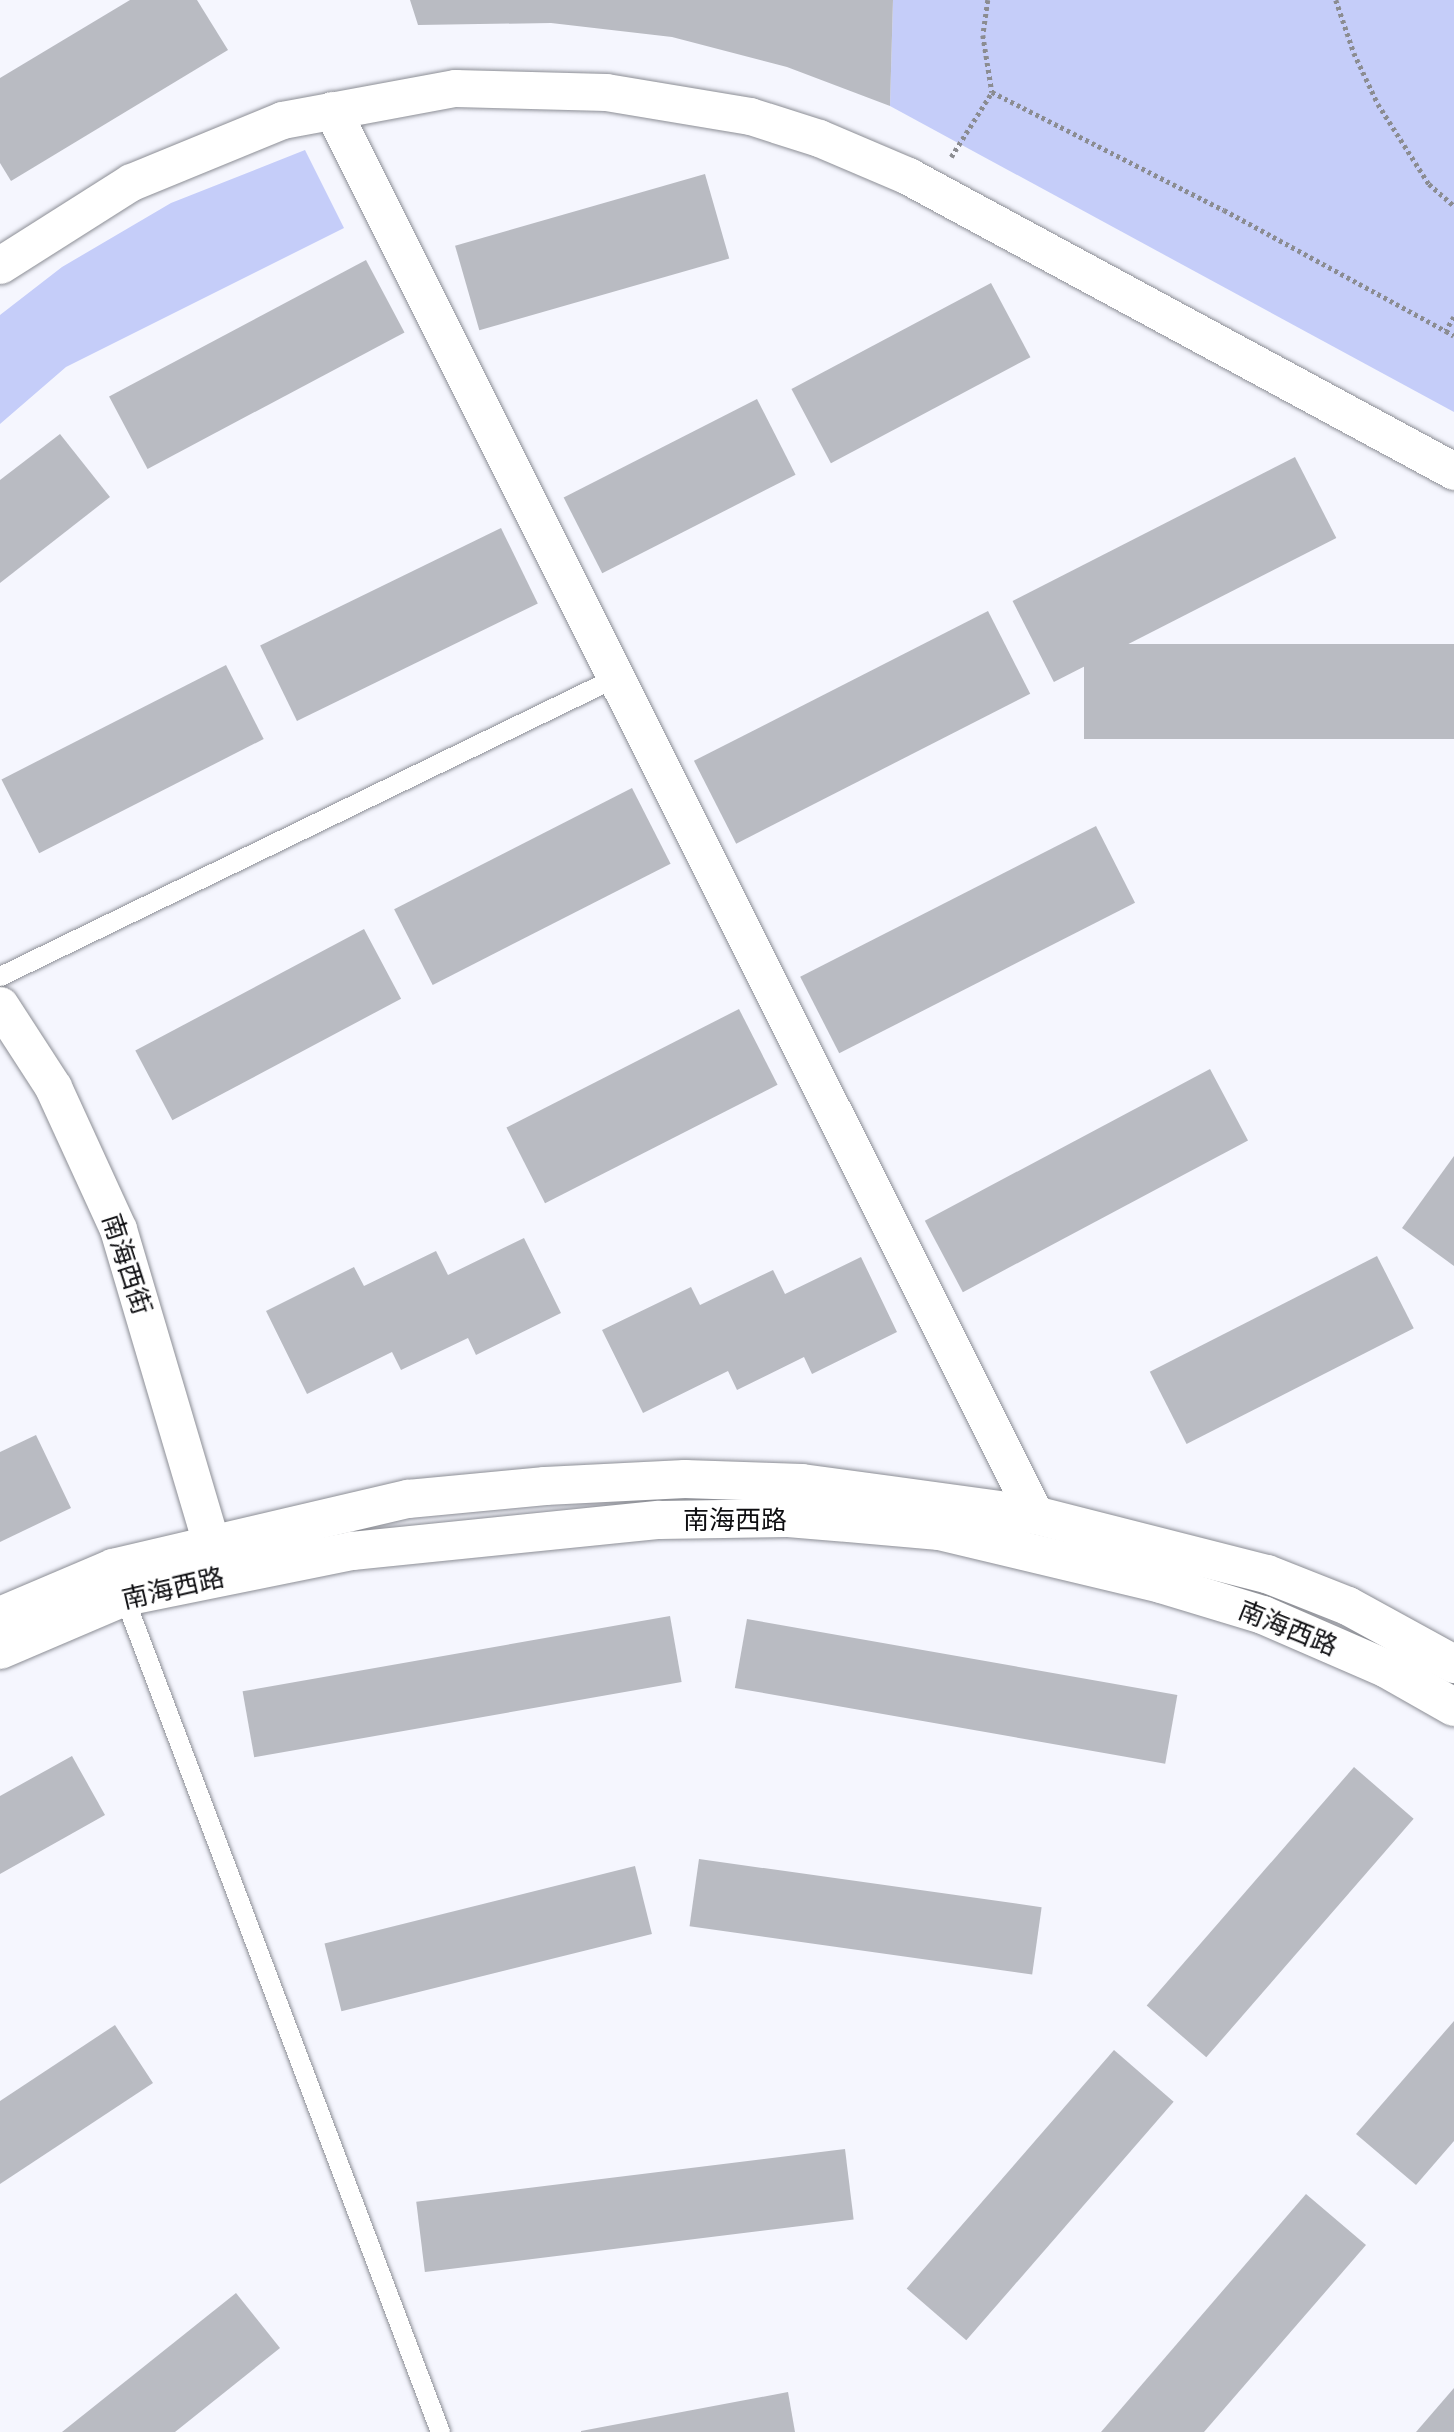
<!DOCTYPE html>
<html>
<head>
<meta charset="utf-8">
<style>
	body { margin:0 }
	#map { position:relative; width:1454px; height:2432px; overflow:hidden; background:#f5f6fe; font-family:"Titillium Web","Noto Sans SC",sans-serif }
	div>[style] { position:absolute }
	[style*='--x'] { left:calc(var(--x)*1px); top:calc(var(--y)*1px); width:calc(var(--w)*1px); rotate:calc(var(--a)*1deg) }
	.green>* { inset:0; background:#c5cdf9 }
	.building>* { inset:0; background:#b9bbc2; transform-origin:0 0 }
	.path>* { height:4.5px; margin-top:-2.25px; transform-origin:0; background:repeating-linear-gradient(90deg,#8b8c91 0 3.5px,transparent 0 7px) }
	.roads { filter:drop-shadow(0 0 2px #8c8e95) drop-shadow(0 0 2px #8c8e95) }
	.service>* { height:19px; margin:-9.5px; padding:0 9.5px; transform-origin:9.5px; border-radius:9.5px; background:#fff }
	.minor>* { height:37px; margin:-18.5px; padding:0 18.5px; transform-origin:18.5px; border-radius:18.5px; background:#fff }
	.tertiary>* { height:38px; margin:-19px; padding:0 19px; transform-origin:19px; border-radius:19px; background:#fff }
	span { translate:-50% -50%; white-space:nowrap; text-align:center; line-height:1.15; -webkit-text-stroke:5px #fff; paint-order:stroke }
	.street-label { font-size:26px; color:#0e0e11 }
</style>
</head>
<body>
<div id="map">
	<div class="green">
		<i style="clip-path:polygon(893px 0,1454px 0,1454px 412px,890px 106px)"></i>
		<i style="clip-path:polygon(305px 150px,344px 228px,66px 367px,0 424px,0 315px,62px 267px,171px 203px)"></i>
	</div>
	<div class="building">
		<i style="clip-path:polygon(130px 0,197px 0,228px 50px,11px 181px,0 163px,0 78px)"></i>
		<i style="clip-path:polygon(410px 0,893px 0,890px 106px,787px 67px,672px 37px,551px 23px,418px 25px)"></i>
		<i style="left:705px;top:174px;width:88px;height:260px;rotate:74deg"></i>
		<i style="left:366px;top:260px;width:82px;height:291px;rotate:62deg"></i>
		<i style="left:991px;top:283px;width:84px;height:226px;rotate:62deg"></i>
		<i style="left:757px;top:399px;width:85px;height:217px;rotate:63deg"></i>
		<i style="clip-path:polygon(60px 434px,110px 497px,0 583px,0 480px)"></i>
		<i style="left:1295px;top:457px;width:91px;height:317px;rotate:63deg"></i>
		<i style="left:501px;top:528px;width:84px;height:268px;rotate:64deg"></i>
		<i style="left:988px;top:611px;width:93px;height:330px;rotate:63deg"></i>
		<i style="left:1454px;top:644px;width:95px;height:370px;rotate:90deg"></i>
		<i style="left:226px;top:665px;width:83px;height:252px;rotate:63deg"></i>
		<i style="left:632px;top:788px;width:85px;height:267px;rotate:63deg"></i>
		<i style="left:1096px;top:826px;width:86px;height:332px;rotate:63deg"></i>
		<i style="left:364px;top:929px;width:79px;height:259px;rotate:62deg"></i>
		<i style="left:739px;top:1009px;width:85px;height:261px;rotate:63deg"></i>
		<i style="left:1210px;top:1069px;width:81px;height:323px;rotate:62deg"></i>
		<i style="clip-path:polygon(1454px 1156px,1454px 1266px,1402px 1228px)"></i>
		<i style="clip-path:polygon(524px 1238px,561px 1313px,476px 1355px,468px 1338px,401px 1370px,392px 1352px,307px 1394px,266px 1311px,354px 1267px,364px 1286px,436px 1251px,448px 1275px)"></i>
		<i style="left:1377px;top:1256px;width:81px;height:255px;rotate:63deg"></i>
		<i style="clip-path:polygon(861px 1257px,897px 1332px,812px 1374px,804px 1357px,737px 1390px,728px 1371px,643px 1413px,602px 1330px,691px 1287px,700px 1305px,773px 1270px,785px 1294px)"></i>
		<i style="clip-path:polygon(36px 1435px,71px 1508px,0 1542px,0 1452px)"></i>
		<i style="left:670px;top:1616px;width:67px;height:434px;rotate:80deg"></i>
		<i style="left:747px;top:1619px;width:437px;height:70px;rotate:10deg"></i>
		<i style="clip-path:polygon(72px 1756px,105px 1815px,0 1874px,0 1796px)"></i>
		<i style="left:1354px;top:1767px;width:79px;height:316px;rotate:41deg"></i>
		<i style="left:699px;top:1859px;width:346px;height:68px;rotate:8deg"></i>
		<i style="left:635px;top:1866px;width:70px;height:320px;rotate:76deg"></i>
		<i style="clip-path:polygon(1454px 2021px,1454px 2141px,1416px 2185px,1356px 2134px)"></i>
		<i style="clip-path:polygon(115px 2025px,153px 2083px,0 2184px,0 2101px)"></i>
		<i style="left:1114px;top:2050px;width:79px;height:316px;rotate:41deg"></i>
		<i style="left:845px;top:2149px;width:71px;height:432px;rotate:83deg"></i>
		<i style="clip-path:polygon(1306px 2194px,1366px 2245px,1204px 2432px,1101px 2432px)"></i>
		<i style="clip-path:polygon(236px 2293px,280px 2348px,175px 2432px,62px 2432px)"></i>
		<i style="clip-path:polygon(1454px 2388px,1454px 2432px,1416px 2432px)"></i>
		<i style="clip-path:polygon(788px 2392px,795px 2432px,581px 2432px,581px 2431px)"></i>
	</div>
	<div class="path">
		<i style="--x:988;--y:0;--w:35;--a:98"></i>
		<i style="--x:983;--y:35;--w:58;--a:81"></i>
		<i style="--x:1336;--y:0;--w:56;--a:71.2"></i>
		<i style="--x:1354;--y:53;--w:56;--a:64.8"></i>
		<i style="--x:1378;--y:104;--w:95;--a:57.5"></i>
		<i style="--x:1429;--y:184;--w:33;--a:41"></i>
		<i style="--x:951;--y:157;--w:77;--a:-57.8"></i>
		<i style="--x:992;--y:92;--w:260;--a:27"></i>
		<i style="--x:1224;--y:210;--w:253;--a:28.6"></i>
		<i style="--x:1454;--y:317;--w:16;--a:120"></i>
		<i style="--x:1446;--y:331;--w:9;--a:32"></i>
	</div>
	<div class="roads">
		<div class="service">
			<i style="--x:0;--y:976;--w:685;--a:-25.89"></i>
			<i style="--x:122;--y:1592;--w:898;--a:69.26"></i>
		</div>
		<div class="minor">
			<i style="--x:332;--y:110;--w:1571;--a:63.42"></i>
			<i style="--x:0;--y:265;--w:155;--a:-32.4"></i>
			<i style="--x:131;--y:182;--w:163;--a:-22.3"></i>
			<i style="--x:282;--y:120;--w:176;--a:-10.5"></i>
			<i style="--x:455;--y:88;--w:151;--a:1.5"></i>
			<i style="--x:606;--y:92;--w:146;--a:9.5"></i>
			<i style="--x:750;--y:116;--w:72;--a:17.7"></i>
			<i style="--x:819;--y:138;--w:97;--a:23.1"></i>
			<i style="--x:908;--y:176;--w:621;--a:28.38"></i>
			<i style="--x:0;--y:1005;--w:98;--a:57.1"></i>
			<i style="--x:53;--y:1087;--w:156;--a:65.4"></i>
			<i style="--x:118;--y:1229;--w:327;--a:73.5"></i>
		</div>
		<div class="tertiary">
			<i style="--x:0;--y:1616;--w:123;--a:-23"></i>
			<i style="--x:113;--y:1568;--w:303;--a:-13.2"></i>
			<i style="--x:408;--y:1499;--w:138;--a:-5.4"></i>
			<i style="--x:545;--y:1486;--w:140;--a:-2.9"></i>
			<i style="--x:685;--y:1479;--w:117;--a:2"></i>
			<i style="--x:802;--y:1483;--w:235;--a:7.8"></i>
			<i style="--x:1035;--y:1515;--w:239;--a:14.3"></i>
			<i style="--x:1267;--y:1574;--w:87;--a:21.6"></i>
			<i style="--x:1348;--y:1606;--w:121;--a:28.7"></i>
			<i style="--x:0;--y:1650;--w:135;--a:-23.1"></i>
			<i style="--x:124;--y:1597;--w:233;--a:-11.4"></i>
			<i style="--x:352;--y:1551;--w:309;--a:-5.8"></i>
			<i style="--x:659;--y:1520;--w:129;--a:-0.9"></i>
			<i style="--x:788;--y:1518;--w:152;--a:4.9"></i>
			<i style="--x:939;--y:1531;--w:228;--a:13.4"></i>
			<i style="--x:1161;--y:1584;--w:107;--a:16.9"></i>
			<i style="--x:1263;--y:1615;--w:135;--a:23.5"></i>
			<i style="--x:1387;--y:1669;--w:77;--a:29.6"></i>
		</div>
	</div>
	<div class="street-label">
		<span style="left:127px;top:1264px;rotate:72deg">南海西街</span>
		<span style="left:735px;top:1520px">南海西路</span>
		<span style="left:173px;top:1588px;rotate:-13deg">南海西路</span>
		<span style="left:1288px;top:1628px;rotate:22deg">南海西路</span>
	</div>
</div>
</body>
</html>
